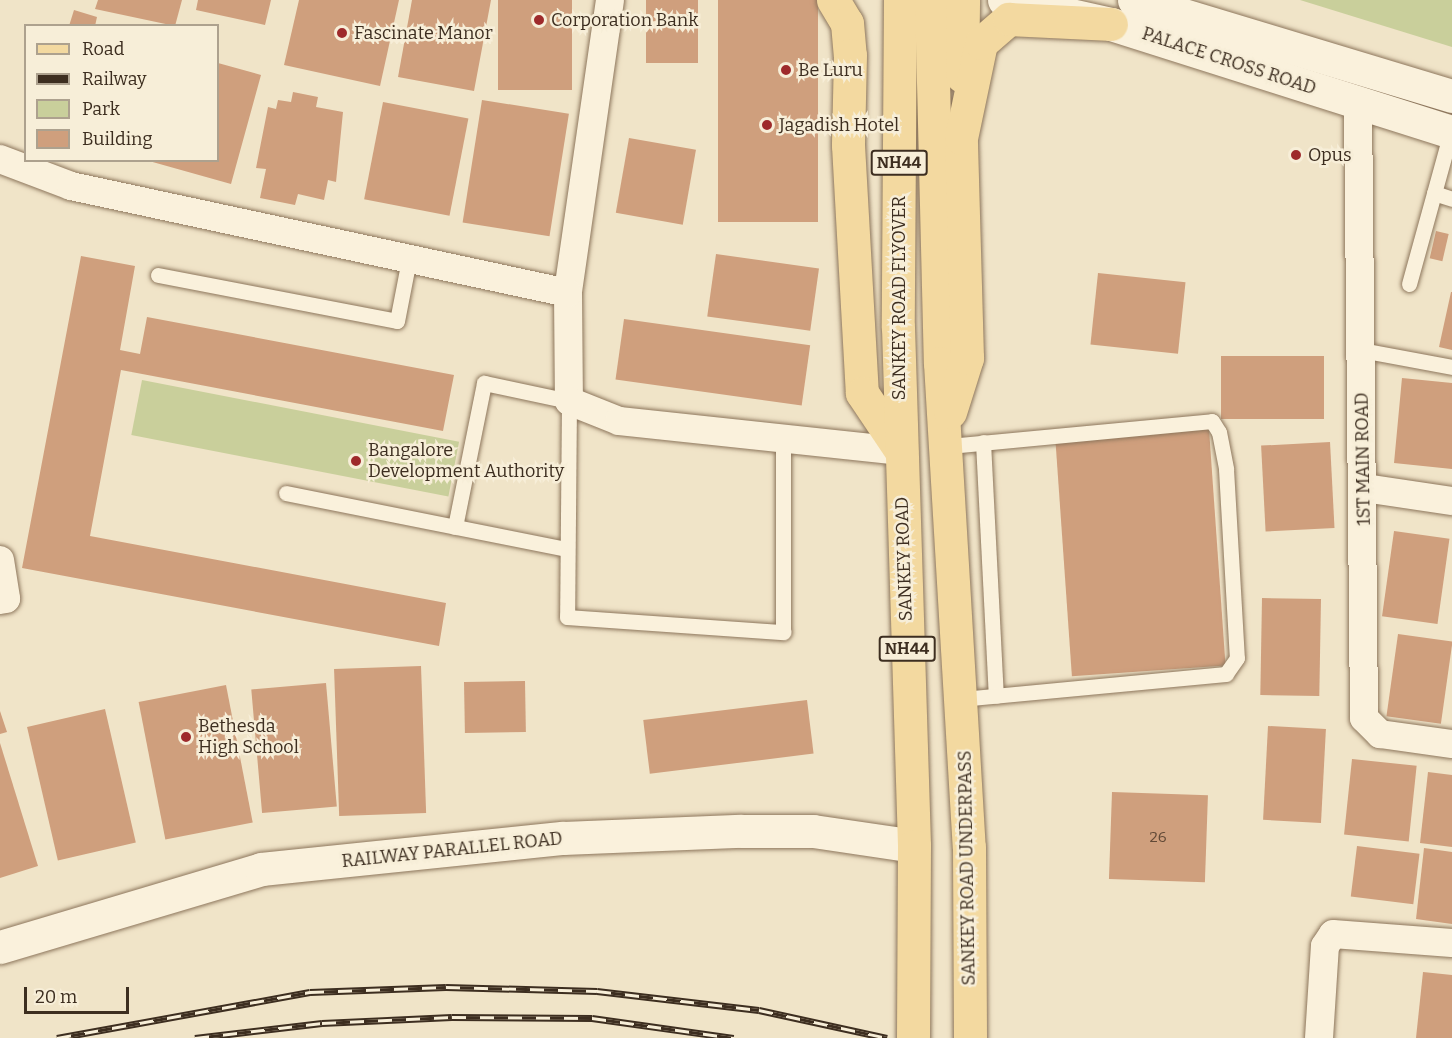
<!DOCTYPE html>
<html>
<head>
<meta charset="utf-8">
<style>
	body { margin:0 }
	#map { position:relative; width:1452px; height:1038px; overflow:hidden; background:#f0e4c8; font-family:Bitter,serif }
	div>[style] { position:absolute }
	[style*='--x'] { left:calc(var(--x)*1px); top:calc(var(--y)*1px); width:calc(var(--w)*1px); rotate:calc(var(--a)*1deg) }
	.green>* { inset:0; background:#c9cf9b; transform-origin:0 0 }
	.building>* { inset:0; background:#cf9f7d; transform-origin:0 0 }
	.roads { filter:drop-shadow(0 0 2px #8d765c) drop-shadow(0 0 2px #8d765c) }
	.lane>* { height:15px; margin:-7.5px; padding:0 7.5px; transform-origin:7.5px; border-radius:7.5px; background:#faf1dc }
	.street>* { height:28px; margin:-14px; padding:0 14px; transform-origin:14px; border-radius:14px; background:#faf1dc }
	.secondary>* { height:33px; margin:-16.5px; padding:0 16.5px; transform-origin:16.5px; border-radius:16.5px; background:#faf1dc }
	.primary>* { height:33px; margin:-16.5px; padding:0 16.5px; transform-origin:16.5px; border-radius:16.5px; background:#f3d9a0 }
	.rail>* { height:7px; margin-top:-3.5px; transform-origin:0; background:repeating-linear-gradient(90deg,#f7eed8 0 14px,#3d2e20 0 28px); box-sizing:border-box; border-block:2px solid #3d2e20 }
	.dots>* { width:16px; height:16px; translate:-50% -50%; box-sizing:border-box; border:3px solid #f7eed8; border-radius:50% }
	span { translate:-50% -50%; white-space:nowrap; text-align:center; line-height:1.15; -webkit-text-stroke:5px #f7eed8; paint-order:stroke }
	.number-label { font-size:15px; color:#624a37 }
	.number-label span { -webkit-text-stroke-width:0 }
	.shield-label span { padding:2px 4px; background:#f7eed8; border:2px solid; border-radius:4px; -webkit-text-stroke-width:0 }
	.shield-label { font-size:16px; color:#3d2e20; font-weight:700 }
	.poi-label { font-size:18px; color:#3d2e20 }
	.left { translate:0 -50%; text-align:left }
	.street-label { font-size:18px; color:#3d2e20 }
	.legend { position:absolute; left:24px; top:24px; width:195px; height:138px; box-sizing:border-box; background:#f7eed8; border:2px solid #ada18e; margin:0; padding:8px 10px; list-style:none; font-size:18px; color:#3d2e20 }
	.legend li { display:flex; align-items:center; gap:12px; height:30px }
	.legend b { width:30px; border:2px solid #ada18e }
	.scale { position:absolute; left:24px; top:987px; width:105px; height:27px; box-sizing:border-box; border:3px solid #3d2e20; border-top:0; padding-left:8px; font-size:18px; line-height:21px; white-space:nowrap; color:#3d2e20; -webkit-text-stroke:4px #f7eed8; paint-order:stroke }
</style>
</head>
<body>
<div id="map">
	<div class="green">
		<i style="clip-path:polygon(1300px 0,1452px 0,1452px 47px)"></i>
		<i style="left:142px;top:380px;width:323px;height:56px;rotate:11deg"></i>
	</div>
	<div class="building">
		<i style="clip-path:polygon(98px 0,182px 0,175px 26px,95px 9px)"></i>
		<i style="clip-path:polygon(198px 0,271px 0,265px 25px,196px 10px)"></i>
		<i style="clip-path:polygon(299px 0,399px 0,380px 86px,284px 65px)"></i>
		<i style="clip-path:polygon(412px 0,491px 0,474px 91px,398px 77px)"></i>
		<i style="left:498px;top:0;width:74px;height:90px"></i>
		<i style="left:646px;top:0;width:52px;height:63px"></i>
		<i style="left:718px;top:0;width:100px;height:222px"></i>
		<i style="clip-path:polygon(74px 10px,97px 17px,95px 26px,69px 26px)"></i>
		<i style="clip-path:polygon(218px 63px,261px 75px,231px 184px,149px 161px,218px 160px)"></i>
		<i style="clip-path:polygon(293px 92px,318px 97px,316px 107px,343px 112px,336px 182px,328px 180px,324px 200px,298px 194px,295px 205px,260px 198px,266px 169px,256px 168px,268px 107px,276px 109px,278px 100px,291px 102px)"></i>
		<i style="left:482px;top:100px;width:88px;height:124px;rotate:9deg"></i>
		<i style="left:383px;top:102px;width:87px;height:99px;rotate:11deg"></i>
		<i style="left:629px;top:138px;width:68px;height:76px;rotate:10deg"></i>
		<i style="left:1436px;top:231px;width:13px;height:28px;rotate:13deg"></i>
		<i style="left:716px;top:254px;width:104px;height:63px;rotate:8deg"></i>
		<i style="clip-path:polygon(81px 256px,135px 266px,120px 350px,140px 354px,147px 317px,454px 375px,443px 431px,121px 370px,90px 536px,446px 603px,439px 646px,22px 568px)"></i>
		<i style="left:1098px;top:273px;width:88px;height:72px;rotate:6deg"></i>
		<i style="clip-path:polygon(1451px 292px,1452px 292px,1452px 350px,1439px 347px)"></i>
		<i style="left:624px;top:319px;width:188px;height:61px;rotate:8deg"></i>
		<i style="left:1221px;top:356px;width:103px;height:63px"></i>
		<i style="clip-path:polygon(1402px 378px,1452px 383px,1452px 469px,1394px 463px)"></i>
		<i style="left:1209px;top:429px;width:237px;height:154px;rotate:86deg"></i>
		<i style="left:1330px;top:442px;width:86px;height:69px;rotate:87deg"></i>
		<i style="left:1394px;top:531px;width:56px;height:86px;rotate:8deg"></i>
		<i style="left:1262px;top:598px;width:59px;height:97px;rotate:1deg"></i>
		<i style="left:1398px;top:634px;width:55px;height:83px;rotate:8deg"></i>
		<i style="left:421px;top:666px;width:147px;height:87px;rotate:88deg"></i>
		<i style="left:525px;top:681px;width:51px;height:61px;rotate:89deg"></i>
		<i style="left:326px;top:683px;width:124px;height:75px;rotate:85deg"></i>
		<i style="left:226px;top:685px;width:140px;height:89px;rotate:79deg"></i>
		<i style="left:807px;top:700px;width:54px;height:165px;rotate:83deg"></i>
		<i style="left:105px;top:709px;width:137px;height:80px;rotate:77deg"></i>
		<i style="clip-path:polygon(0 711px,7px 732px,0 734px)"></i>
		<i style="left:1268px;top:726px;width:58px;height:94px;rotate:3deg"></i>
		<i style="clip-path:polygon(0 743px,38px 866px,0 878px)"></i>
		<i style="left:1352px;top:759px;width:65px;height:76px;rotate:6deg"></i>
		<i style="clip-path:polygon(1428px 772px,1452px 775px,1452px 847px,1420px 843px)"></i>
		<i style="left:1112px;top:792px;width:96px;height:87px;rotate:2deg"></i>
		<i style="left:1357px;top:846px;width:63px;height:51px;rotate:7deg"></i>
		<i style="clip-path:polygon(1424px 848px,1452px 852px,1452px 924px,1416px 919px)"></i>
		<i style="clip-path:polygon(1423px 972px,1452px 975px,1452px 1038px,1416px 1038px)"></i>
	</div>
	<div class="roads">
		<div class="lane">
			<i style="--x:1434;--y:193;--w:19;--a:18"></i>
			<i style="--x:158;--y:275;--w:243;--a:10.9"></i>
			<i style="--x:397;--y:321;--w:63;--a:-79"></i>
			<i style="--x:1409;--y:284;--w:158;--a:-74.6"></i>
			<i style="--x:1361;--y:350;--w:93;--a:10.6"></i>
			<i style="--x:983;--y:442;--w:254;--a:87.1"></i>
			<i style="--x:949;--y:446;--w:264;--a:-5.4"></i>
			<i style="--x:1212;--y:421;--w:13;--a:58"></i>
			<i style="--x:1219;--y:432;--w:38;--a:79"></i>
			<i style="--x:1226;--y:469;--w:189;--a:86.7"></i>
			<i style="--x:1237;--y:658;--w:19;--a:125"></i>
			<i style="--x:1226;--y:674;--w:265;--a:174.6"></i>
			<i style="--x:286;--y:493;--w:286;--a:11.3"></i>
			<i style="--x:455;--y:527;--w:147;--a:-78.6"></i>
			<i style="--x:484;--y:383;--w:87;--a:12"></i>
			<i style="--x:569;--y:401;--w:216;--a:90.5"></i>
			<i style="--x:567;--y:617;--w:217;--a:4"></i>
			<i style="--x:783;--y:632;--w:191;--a:-90"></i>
		</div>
		<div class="street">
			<i style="--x:610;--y:0;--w:296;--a:98.2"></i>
			<i style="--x:568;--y:293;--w:108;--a:89.5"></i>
			<i style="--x:569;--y:401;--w:54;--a:21.8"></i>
			<i style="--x:619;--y:421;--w:284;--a:6.1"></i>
			<i style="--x:1358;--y:103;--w:615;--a:89.44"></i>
			<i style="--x:1364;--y:718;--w:23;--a:45"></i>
			<i style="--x:1380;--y:734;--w:73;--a:7.9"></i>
			<i style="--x:0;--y:159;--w:76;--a:20.8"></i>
			<i style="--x:71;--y:186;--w:508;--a:12.15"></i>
			<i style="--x:1364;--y:488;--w:89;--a:8.4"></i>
			<i style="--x:0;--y:560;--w:39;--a:81"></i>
			<i style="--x:6;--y:599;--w:6;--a:171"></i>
			<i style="--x:1319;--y:1038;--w:92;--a:-86.3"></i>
			<i style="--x:1325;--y:946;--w:14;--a:-56"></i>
			<i style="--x:1333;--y:934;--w:119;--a:4.3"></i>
		</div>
		<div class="secondary">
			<i style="--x:1004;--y:0;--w:110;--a:12.6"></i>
			<i style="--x:1111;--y:24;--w:358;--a:17.6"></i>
			<i style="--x:1134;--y:0;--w:332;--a:16.8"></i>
			<i style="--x:0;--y:947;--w:272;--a:-16.6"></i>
			<i style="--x:261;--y:869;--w:304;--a:-5.9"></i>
			<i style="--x:563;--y:838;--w:178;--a:-2.3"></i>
			<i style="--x:741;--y:831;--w:72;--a:0"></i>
			<i style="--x:813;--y:831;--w:102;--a:8.4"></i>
		</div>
		<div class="primary">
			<i style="--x:833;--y:0;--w:27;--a:59"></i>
			<i style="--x:847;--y:23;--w:32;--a:85"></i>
			<i style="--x:850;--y:55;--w:90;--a:91.3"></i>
			<i style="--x:848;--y:145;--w:248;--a:86.8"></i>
			<i style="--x:862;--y:393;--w:70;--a:56.1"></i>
			<i style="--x:900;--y:0;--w:327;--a:90.4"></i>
			<i style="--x:898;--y:327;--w:519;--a:88.23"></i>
			<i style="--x:914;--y:846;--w:192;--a:90.3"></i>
			<i style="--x:931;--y:0;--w:363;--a:88.6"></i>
			<i style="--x:940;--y:363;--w:485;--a:86.6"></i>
			<i style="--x:969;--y:847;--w:191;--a:89.7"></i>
			<i style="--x:962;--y:76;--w:76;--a:-89.2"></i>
			<i style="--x:950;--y:412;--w:57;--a:-72.5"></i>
			<i style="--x:967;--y:358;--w:220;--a:-91.6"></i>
			<i style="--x:961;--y:138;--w:97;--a:-78.1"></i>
			<i style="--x:981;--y:43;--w:37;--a:-41"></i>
			<i style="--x:1009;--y:19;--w:102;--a:2.8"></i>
		</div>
	</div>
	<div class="rail">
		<i style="--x:57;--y:1038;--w:257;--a:-10.3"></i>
		<i style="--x:310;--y:992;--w:136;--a:-2.1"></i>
		<i style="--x:446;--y:987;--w:151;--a:1.5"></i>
		<i style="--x:597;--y:991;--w:163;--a:6.7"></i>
		<i style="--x:759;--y:1010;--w:131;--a:12.3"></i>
		<i style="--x:195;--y:1038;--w:128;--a:-6.7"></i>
		<i style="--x:322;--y:1023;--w:130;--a:-2.6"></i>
		<i style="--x:452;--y:1017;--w:140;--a:0.4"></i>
		<i style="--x:592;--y:1018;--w:143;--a:8"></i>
	</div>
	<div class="dots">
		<i style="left:539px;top:20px;background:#9e2a2b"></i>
		<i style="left:342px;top:33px;background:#9e2a2b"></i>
		<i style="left:786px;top:70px;background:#9e2a2b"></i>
		<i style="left:767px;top:125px;background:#9e2a2b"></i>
		<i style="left:1296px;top:155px;background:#9e2a2b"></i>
		<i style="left:356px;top:461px;background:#9e2a2b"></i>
		<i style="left:186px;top:737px;background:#9e2a2b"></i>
	</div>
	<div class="number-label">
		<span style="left:1158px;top:838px">26</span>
	</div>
	<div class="shield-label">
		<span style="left:899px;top:163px">NH44</span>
		<span style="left:907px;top:649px">NH44</span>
	</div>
	<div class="poi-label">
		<span class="left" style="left:551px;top:20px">Corporation Bank</span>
		<span class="left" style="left:354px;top:33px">Fascinate Manor</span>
		<span class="left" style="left:798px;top:70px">Be Luru</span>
		<span class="left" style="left:779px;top:125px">Jagadish Hotel</span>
		<span class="left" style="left:1308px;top:155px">Opus</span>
		<span class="left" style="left:368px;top:461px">Bangalore<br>Development Authority</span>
		<span class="left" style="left:198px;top:737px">Bethesda<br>High School</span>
	</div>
	<div class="street-label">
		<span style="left:1229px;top:61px;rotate:18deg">PALACE CROSS ROAD</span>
		<span style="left:899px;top:298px;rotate:-90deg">SANKEY ROAD FLYOVER</span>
		<span style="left:1363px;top:459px;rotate:-91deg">1ST MAIN ROAD</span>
		<span style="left:904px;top:559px;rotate:-92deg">SANKEY ROAD</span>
		<span style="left:452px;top:850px;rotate:-6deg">RAILWAY PARALLEL ROAD</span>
		<span style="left:967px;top:868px;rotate:-91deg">SANKEY ROAD UNDERPASS</span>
	</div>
	<ul class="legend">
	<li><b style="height:8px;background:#f3d9a0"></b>Road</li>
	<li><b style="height:8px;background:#3d2e20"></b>Railway</li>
	<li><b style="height:16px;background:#c9cf9b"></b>Park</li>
	<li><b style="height:16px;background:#cf9f7d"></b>Building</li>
	</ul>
	<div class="scale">20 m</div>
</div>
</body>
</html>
